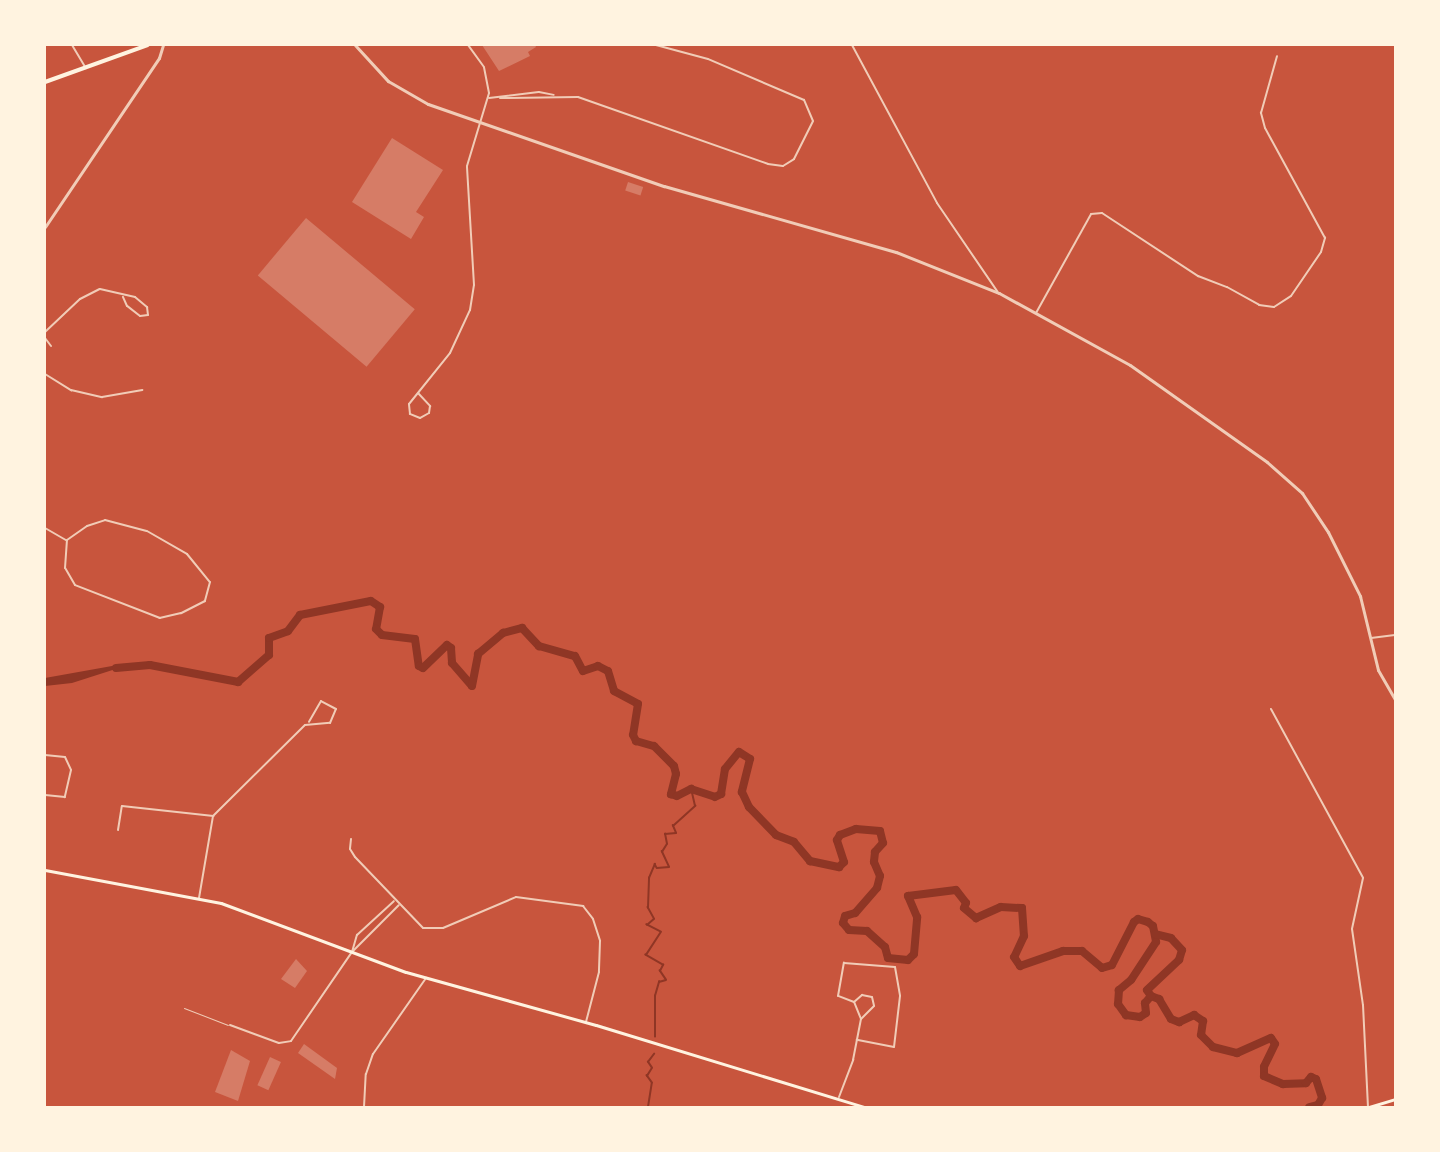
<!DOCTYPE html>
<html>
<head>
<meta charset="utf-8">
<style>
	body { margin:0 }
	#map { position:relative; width:1440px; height:1152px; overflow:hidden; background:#c8553d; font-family:"DM Sans",sans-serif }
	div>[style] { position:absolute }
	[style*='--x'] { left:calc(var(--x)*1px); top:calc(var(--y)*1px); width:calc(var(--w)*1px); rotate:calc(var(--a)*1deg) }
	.water>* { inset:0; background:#8f3625 }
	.stream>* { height:1.5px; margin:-0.75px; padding:0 0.75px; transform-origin:0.75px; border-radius:0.75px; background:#8f3625 }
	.river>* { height:8px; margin:-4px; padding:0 4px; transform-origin:4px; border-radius:4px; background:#8f3625 }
	.building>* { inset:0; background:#d67c66; transform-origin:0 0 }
	.service>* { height:1px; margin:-0.5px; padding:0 0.5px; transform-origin:0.5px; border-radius:0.5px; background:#f1ccb7 }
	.minor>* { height:2px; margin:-1px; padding:0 1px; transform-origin:1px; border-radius:1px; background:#f1ccb7 }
	.tertiary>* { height:3px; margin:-1.5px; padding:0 1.5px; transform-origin:1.5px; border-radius:1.5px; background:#f1ccb7 }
	.secondary>* { height:3px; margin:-1.5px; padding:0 1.5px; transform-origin:1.5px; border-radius:1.5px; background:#fff3e0 }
	.primary>* { height:4px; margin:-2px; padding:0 2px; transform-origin:2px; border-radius:2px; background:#fff3e0 }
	span { translate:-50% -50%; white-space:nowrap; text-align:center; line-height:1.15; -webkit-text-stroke:4.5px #fff3e0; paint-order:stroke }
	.frame { position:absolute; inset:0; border:46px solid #fff3e0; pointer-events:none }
</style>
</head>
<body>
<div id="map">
	<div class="water">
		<i style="clip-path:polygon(112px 666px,125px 666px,72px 683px,45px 686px,45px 678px)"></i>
	</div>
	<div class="stream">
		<i style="--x:655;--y:1037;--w:41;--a:-90"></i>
		<i style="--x:655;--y:996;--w:15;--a:-74"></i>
		<i style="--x:659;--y:982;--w:7;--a:-16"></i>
		<i style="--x:666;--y:980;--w:11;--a:-124"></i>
		<i style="--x:660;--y:971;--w:7;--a:-63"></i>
		<i style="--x:663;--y:965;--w:20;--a:-150"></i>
		<i style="--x:646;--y:955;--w:27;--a:-57"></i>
		<i style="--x:661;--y:932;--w:16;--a:-153"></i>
		<i style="--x:647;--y:925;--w:9;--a:-41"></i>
		<i style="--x:654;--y:919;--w:13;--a:-119"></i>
		<i style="--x:648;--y:908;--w:30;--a:-88"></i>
		<i style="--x:649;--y:878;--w:15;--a:-67"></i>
		<i style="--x:655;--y:864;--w:4;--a:63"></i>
		<i style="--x:657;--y:868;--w:12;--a:-5"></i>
		<i style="--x:669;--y:867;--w:17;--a:-115"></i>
		<i style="--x:662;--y:852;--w:9;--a:-58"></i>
		<i style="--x:667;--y:844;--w:10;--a:-101"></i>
		<i style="--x:665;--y:834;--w:11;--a:-5"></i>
		<i style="--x:676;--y:833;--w:8;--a:-113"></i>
		<i style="--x:673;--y:826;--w:30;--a:-42"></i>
		<i style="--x:695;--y:806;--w:17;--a:-103"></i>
		<i style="--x:648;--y:1107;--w:24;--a:-81"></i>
		<i style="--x:652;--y:1083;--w:9;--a:-126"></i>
		<i style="--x:647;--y:1076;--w:9;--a:-58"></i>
		<i style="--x:652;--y:1068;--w:7;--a:-124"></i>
		<i style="--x:648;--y:1062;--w:10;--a:-53"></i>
	</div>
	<div class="river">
		<i style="--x:116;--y:668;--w:34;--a:-5"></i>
		<i style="--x:150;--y:665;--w:90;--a:10.9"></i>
		<i style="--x:238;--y:682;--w:41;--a:-41.1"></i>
		<i style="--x:269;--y:655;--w:17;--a:-90"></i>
		<i style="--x:269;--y:638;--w:20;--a:-20"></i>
		<i style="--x:288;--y:631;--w:20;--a:-53"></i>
		<i style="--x:300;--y:615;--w:72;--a:-11.2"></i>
		<i style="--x:371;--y:601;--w:11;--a:34"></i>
		<i style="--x:380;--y:607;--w:22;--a:100"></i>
		<i style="--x:376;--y:629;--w:8;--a:45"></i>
		<i style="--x:382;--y:635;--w:33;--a:7"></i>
		<i style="--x:415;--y:639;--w:27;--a:82"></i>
		<i style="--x:419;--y:666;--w:4;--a:27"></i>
		<i style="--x:423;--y:668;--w:33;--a:-44"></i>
		<i style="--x:447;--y:645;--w:5;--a:37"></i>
		<i style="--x:451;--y:648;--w:15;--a:86"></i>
		<i style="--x:452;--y:663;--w:30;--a:49"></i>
		<i style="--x:472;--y:686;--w:33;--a:-79"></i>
		<i style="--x:478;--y:654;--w:33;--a:-40"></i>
		<i style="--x:503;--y:633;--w:20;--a:-15"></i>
		<i style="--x:522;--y:628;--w:25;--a:47"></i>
		<i style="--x:539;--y:646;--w:37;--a:16"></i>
		<i style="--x:575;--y:656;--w:17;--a:62"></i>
		<i style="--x:583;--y:671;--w:16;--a:-18"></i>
		<i style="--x:598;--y:666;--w:11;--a:27"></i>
		<i style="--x:608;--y:671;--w:21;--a:73"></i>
		<i style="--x:614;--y:691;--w:27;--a:28"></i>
		<i style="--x:638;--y:704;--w:31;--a:99"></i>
		<i style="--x:633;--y:735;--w:7;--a:63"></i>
		<i style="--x:636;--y:741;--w:19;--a:16"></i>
		<i style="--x:654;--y:746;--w:28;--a:45"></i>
		<i style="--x:674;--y:766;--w:8;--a:76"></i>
		<i style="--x:676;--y:774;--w:21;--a:104"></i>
		<i style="--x:671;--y:794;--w:6;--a:18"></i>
		<i style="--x:677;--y:796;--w:16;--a:-27"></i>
		<i style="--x:691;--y:789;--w:25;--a:18"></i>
		<i style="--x:715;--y:797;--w:7;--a:-27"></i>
		<i style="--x:721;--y:794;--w:25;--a:-81"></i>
		<i style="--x:725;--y:769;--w:22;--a:-51"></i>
		<i style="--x:739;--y:752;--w:13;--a:32"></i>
		<i style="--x:750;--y:759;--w:34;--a:104"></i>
		<i style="--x:742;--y:792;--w:17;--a:65"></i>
		<i style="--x:749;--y:807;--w:39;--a:46"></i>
		<i style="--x:776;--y:835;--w:19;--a:21"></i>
		<i style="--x:794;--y:842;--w:25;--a:50"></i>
		<i style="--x:810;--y:861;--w:30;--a:12"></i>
		<i style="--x:839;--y:867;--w:7;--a:-45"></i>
		<i style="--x:844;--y:862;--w:23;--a:-108"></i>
		<i style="--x:837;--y:840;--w:6;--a:-59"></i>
		<i style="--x:840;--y:835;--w:17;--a:-21"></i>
		<i style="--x:856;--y:829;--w:24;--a:5"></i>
		<i style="--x:880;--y:831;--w:12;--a:76"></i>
		<i style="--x:883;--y:843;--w:12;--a:132"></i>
		<i style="--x:875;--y:852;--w:10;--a:96"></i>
		<i style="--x:874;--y:862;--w:15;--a:67"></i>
		<i style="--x:880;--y:876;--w:12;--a:104"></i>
		<i style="--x:877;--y:888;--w:33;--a:131"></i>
		<i style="--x:855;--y:913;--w:10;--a:163"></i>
		<i style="--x:845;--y:916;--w:7;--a:106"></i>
		<i style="--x:843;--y:923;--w:9;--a:49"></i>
		<i style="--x:849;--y:930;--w:18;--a:3"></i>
		<i style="--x:867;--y:931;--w:24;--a:42"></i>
		<i style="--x:885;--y:947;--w:11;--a:75"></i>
		<i style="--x:888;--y:958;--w:20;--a:6"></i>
		<i style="--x:908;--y:960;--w:8;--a:-45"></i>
		<i style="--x:914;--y:954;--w:37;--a:-85"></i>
		<i style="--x:917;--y:917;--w:23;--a:-113"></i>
		<i style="--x:908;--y:896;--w:48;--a:-7.1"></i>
		<i style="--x:956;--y:890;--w:16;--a:52"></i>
		<i style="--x:966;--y:903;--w:5;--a:112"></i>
		<i style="--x:964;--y:908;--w:16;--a:40"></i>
		<i style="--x:976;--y:918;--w:27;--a:-24"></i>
		<i style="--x:1001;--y:907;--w:21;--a:3"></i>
		<i style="--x:1022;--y:908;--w:28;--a:86"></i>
		<i style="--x:1024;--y:936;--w:23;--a:115"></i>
		<i style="--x:1014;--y:957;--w:11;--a:56"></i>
		<i style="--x:1020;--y:966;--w:46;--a:-19.2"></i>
		<i style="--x:1063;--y:951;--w:19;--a:0"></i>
		<i style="--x:1082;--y:951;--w:26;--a:40"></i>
		<i style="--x:1102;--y:968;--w:10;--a:-17"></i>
		<i style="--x:1112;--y:965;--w:48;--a:-62.9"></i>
		<i style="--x:1134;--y:922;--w:5;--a:-37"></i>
		<i style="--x:1138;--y:919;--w:10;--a:17"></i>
		<i style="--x:1148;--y:922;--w:6;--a:39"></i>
		<i style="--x:1153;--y:926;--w:16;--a:79"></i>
		<i style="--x:1156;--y:942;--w:45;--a:123.3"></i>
		<i style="--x:1131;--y:980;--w:16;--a:140"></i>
		<i style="--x:1119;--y:990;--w:14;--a:94"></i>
		<i style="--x:1118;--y:1004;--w:14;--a:54"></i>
		<i style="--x:1126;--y:1015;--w:14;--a:8"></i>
		<i style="--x:1140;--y:1017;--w:7;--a:-34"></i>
		<i style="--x:1146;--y:1013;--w:10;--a:-96"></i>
		<i style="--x:1145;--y:1003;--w:9;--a:-49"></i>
		<i style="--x:1151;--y:996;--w:9;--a:21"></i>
		<i style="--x:1159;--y:999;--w:23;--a:59"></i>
		<i style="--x:1171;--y:1019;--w:9;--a:21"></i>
		<i style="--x:1179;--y:1022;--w:17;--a:-25"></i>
		<i style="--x:1194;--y:1015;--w:11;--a:34"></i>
		<i style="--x:1203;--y:1021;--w:14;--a:98"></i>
		<i style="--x:1201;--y:1035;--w:17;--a:45"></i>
		<i style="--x:1213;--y:1047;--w:25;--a:14"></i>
		<i style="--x:1237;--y:1053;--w:37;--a:-24"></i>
		<i style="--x:1271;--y:1038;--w:7;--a:56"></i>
		<i style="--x:1275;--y:1044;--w:25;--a:116"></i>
		<i style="--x:1264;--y:1067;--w:9;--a:90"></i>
		<i style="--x:1264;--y:1076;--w:21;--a:23"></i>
		<i style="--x:1283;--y:1084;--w:23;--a:-2"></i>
		<i style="--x:1306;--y:1083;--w:8;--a:-50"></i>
		<i style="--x:1311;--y:1077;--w:5;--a:22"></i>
		<i style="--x:1316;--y:1079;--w:20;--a:72"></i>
		<i style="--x:1322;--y:1098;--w:8;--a:120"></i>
		<i style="--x:1318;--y:1105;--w:9;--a:167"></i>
		<i style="--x:1151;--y:996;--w:7;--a:-124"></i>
		<i style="--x:1147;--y:990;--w:44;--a:-43.2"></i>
		<i style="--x:1179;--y:960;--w:10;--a:-73"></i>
		<i style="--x:1182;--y:950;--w:16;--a:-133"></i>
		<i style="--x:1171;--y:938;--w:16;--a:-166"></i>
	</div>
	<div class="building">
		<i style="clip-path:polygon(482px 45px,535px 45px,536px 47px,528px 52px,530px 56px,499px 71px)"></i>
		<i style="clip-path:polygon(392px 138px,443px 170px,416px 212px,424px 217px,411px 239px,352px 202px)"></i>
		<i style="left:628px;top:182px;width:16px;height:9px;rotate:18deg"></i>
		<i style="left:306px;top:218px;width:142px;height:75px;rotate:40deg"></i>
		<i style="clip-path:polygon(296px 959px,307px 971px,295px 988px,281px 979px)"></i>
		<i style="clip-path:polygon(304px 1044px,337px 1068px,335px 1079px,298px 1053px)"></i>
		<i style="clip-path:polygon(231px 1050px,250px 1061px,238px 1101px,215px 1092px)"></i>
		<i style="left:270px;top:1057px;width:12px;height:31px;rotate:24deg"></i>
	</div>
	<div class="service">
		<i style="--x:184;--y:1008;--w:47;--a:21.1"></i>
	</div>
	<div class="minor">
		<i style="--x:72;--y:45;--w:27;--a:59"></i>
		<i style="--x:852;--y:45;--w:179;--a:61.7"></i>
		<i style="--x:937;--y:203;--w:107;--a:55.7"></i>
		<i style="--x:489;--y:98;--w:50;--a:-6.8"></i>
		<i style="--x:539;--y:92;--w:15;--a:11"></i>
		<i style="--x:500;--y:98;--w:78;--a:-0.7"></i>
		<i style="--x:578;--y:97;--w:201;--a:19.4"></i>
		<i style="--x:768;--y:164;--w:15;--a:8"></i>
		<i style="--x:783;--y:166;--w:13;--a:-32"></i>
		<i style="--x:794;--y:159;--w:42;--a:-63.4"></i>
		<i style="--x:813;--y:121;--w:23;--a:-113"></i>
		<i style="--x:804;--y:100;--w:104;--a:-156.9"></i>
		<i style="--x:708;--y:59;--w:54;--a:-164.9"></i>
		<i style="--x:1036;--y:313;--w:113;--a:-60.9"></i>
		<i style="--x:1091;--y:214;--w:11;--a:-5"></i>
		<i style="--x:1102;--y:213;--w:115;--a:33.3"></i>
		<i style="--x:1198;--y:276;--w:31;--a:21"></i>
		<i style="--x:1227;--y:287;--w:37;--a:29"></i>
		<i style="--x:1259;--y:305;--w:15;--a:8"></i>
		<i style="--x:1274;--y:307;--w:20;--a:-33"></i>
		<i style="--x:1291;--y:296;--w:53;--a:-55.7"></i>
		<i style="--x:1321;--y:252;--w:15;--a:-74"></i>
		<i style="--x:1325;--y:238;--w:125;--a:-118.6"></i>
		<i style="--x:1265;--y:128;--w:16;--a:-105"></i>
		<i style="--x:1261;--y:113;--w:59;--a:-74.3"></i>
		<i style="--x:45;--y:332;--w:48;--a:-43.3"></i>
		<i style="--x:80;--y:299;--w:22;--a:-27"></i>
		<i style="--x:100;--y:289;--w:36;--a:13"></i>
		<i style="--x:135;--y:297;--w:16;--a:40"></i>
		<i style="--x:147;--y:307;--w:8;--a:83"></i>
		<i style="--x:148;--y:315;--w:8;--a:173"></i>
		<i style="--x:140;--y:316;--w:16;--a:-142"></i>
		<i style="--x:127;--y:306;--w:10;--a:-114"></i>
		<i style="--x:45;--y:338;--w:10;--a:53"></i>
		<i style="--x:45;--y:374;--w:31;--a:32"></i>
		<i style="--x:71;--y:390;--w:32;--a:13"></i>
		<i style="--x:102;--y:397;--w:41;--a:-9.9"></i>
		<i style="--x:418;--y:393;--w:18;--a:47"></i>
		<i style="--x:430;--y:406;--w:7;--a:98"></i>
		<i style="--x:429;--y:413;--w:10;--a:151"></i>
		<i style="--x:420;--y:418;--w:11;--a:-158"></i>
		<i style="--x:410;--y:414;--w:10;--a:-96"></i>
		<i style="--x:409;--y:404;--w:65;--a:-51.2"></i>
		<i style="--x:450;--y:353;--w:47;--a:-65.1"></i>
		<i style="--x:470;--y:310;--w:25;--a:-81"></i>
		<i style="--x:474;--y:285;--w:119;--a:-93.4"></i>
		<i style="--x:467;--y:166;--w:76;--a:-73.2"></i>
		<i style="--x:489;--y:93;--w:26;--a:-101"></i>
		<i style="--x:484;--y:67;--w:27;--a:-126"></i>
		<i style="--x:105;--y:520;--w:43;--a:14.7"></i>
		<i style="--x:147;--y:531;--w:46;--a:29.9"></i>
		<i style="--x:187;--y:554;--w:36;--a:51"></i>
		<i style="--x:210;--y:582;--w:20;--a:105"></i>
		<i style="--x:205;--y:601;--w:27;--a:153"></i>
		<i style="--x:181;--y:613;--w:22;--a:167"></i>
		<i style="--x:160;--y:618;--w:91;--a:-158.8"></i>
		<i style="--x:75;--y:585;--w:20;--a:-120"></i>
		<i style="--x:65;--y:568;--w:28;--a:-86"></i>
		<i style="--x:67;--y:540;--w:24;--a:-35"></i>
		<i style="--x:87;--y:526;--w:19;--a:-18"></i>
		<i style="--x:45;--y:528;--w:24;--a:30"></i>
		<i style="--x:1371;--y:638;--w:24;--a:-7"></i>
		<i style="--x:1271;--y:709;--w:192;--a:61.4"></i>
		<i style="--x:1363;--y:878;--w:52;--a:102.2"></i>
		<i style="--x:1352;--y:929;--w:77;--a:81.8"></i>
		<i style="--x:1363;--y:1005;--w:102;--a:87.2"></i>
		<i style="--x:45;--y:755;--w:20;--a:6"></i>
		<i style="--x:65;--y:757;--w:14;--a:65"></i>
		<i style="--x:71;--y:770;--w:28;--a:103"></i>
		<i style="--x:65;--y:797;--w:20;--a:-174"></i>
		<i style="--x:213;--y:816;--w:129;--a:-44.7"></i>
		<i style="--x:305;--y:725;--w:25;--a:-5"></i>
		<i style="--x:330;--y:723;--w:15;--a:-67"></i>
		<i style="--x:336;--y:709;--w:17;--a:-152"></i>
		<i style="--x:321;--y:701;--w:24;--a:120"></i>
		<i style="--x:118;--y:830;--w:24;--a:-81"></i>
		<i style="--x:122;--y:806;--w:92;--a:6.3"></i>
		<i style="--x:351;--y:839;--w:10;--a:96"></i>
		<i style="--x:350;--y:849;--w:9;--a:58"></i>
		<i style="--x:355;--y:857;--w:98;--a:46.2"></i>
		<i style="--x:423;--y:928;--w:20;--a:0"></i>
		<i style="--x:443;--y:928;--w:79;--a:-23"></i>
		<i style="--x:516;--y:897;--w:68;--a:7.7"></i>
		<i style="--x:583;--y:906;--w:16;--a:52"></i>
		<i style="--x:593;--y:919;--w:23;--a:72"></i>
		<i style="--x:600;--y:941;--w:31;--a:92"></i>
		<i style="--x:599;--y:972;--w:52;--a:104.6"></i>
		<i style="--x:199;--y:898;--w:83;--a:-80.3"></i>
		<i style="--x:352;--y:952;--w:18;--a:-74"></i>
		<i style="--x:357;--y:935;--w:50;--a:-42.6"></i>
		<i style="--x:862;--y:995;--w:10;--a:11"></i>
		<i style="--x:872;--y:997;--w:9;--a:77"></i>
		<i style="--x:874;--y:1006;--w:18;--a:135"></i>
		<i style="--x:861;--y:1019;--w:18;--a:-112"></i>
		<i style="--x:854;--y:1002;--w:11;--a:-41"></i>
		<i style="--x:854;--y:1002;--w:17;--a:-159"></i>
		<i style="--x:838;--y:996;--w:34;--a:-80"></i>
		<i style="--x:844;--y:963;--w:51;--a:4.5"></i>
		<i style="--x:895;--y:967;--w:29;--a:80"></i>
		<i style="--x:900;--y:996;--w:51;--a:96.7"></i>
		<i style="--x:894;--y:1047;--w:38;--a:-169"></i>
		<i style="--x:230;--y:1025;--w:52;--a:20.2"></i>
		<i style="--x:279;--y:1043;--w:12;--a:-9"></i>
		<i style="--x:291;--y:1041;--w:108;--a:-55.6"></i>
		<i style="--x:352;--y:952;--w:66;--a:-45"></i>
		<i style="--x:839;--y:1097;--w:40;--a:-69"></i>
		<i style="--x:853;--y:1060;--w:42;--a:-79"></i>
		<i style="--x:364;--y:1107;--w:33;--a:-87"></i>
		<i style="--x:366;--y:1074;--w:21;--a:-71"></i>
		<i style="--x:373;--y:1054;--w:93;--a:-55.1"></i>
	</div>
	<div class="tertiary">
		<i style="--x:355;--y:45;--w:49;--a:47.5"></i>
		<i style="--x:388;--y:81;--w:46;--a:29.9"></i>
		<i style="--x:428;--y:104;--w:250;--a:19.2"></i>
		<i style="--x:664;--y:186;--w:241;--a:15.9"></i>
		<i style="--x:896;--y:252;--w:111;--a:21.7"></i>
		<i style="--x:999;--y:293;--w:149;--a:28.8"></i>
		<i style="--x:1130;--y:365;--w:168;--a:35.3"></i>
		<i style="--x:1267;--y:462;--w:47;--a:41.5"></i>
		<i style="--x:1302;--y:493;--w:47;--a:56.3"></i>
		<i style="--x:1328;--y:532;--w:72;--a:63.4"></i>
		<i style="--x:1360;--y:596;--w:76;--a:76.3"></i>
		<i style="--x:1378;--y:670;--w:34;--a:60"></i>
		<i style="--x:45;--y:227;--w:204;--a:-56"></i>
		<i style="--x:159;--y:58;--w:14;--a:-73"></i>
	</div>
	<div class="secondary">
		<i style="--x:45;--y:870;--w:179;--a:10.6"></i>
		<i style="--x:221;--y:903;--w:197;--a:20.5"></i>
		<i style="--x:406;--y:972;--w:197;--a:15.6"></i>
		<i style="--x:596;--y:1025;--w:280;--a:17"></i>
		<i style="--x:1369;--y:1107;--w:27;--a:-17"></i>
	</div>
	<div class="primary">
		<i style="--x:45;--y:82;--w:109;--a:-19.8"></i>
	</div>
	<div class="frame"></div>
</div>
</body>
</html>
